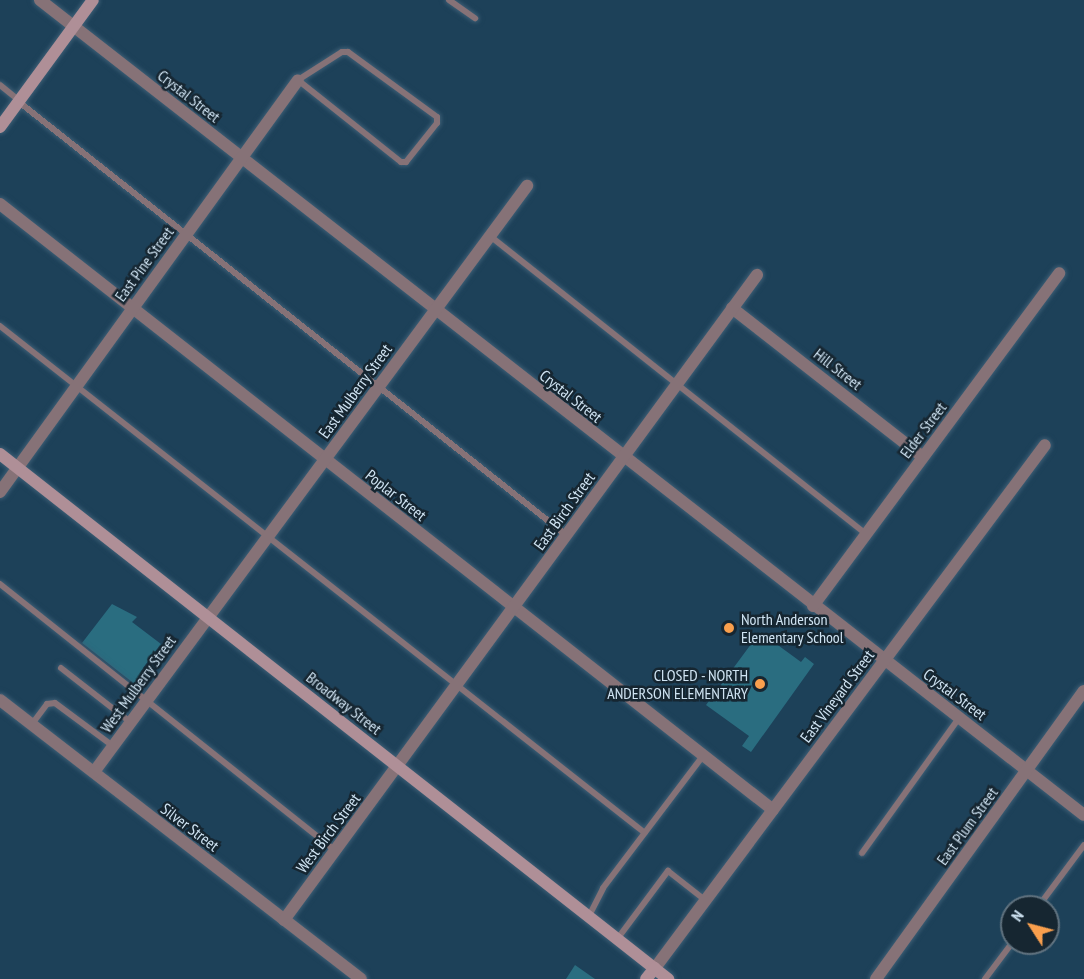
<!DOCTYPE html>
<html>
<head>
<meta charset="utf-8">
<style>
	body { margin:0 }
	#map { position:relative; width:1084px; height:979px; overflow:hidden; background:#1d4159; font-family:"PT Sans Narrow",sans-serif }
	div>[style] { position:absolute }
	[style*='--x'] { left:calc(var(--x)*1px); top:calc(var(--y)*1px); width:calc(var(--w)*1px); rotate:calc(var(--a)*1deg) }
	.building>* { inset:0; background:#2a6d80 }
	.roads { filter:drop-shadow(0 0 2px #3d5e75) drop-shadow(0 0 2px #3d5e75) }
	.lane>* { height:6px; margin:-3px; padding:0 3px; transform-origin:3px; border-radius:3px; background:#867277 }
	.street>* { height:12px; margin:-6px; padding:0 6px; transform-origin:6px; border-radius:6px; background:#867277 }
	.secondary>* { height:12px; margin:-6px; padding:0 6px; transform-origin:6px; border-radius:6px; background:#af8f97 }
	.dots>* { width:16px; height:16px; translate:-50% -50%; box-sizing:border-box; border:3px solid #162631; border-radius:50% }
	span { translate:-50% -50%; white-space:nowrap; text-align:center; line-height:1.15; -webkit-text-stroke:5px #162631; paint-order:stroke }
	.street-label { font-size:16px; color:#d0e4f3 }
	.poi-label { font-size:16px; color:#d0e4f3 }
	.left { translate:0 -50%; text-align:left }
	.right { translate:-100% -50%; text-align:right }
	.north { position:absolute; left:1000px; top:895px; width:60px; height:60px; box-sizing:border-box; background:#162631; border:2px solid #60727f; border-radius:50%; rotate:306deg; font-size:16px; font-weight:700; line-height:24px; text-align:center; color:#d0e4f3 }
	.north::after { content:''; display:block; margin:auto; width:21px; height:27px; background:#f99f4d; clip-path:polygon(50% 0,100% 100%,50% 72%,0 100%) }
</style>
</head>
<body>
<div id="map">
	<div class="building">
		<i style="clip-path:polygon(112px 604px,137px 617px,132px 622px,161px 644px,143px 668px,148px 672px,137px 686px,82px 643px)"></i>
		<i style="clip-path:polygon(760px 632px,801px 662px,805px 657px,814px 664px,751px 752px,742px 746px,749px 736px,706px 705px)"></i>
		<i style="clip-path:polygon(575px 965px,595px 979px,566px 979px)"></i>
	</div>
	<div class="roads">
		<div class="lane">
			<i style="--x:449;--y:0;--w:32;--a:35"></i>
			<i style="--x:342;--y:52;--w:6;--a:0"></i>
			<i style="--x:348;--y:52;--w:110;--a:36.1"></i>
			<i style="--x:437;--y:117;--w:6;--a:90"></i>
			<i style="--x:437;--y:123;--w:50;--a:128.5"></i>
			<i style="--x:406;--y:162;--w:5;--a:180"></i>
			<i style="--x:401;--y:162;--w:132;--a:-141.5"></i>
			<i style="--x:298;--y:80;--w:52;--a:-32.5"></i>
			<i style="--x:0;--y:85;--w:26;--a:39"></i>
			<i style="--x:19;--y:102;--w:698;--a:38.36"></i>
			<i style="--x:490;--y:236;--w:480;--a:38.4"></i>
			<i style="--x:0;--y:326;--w:820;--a:38.17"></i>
			<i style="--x:0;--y:584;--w:428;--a:38.5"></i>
			<i style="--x:61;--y:668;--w:88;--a:38"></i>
			<i style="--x:32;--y:724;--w:25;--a:-53"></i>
			<i style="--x:47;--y:704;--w:8;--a:-7"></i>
			<i style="--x:55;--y:703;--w:72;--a:36.6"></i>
			<i style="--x:862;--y:853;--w:166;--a:-54.3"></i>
			<i style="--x:1038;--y:907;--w:77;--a:-53.4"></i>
			<i style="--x:589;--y:916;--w:31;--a:-63"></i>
			<i style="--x:603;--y:888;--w:166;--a:-52.9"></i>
			<i style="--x:618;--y:938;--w:84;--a:-53.3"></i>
			<i style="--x:668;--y:871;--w:47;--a:38.1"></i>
			<i style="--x:985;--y:979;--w:45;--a:-53.1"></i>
		</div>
		<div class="street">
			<i style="--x:40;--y:0;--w:1324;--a:37.98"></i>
			<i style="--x:0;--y:204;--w:982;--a:38.09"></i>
			<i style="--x:732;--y:308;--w:242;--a:38"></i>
			<i style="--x:0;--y:492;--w:508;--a:-54.12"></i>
			<i style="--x:813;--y:606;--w:414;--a:-53.5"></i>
			<i style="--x:0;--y:700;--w:456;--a:37.7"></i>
			<i style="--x:94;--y:772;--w:729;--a:-53.54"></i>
			<i style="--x:284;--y:920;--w:800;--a:-53.75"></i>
			<i style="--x:655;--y:968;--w:652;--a:-53.29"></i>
			<i style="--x:876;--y:979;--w:355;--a:-54.2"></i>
		</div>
		<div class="secondary">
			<i style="--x:0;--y:127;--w:157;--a:-53.8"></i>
			<i style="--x:0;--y:454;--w:850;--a:38.16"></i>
			<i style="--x:646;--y:979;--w:14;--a:-51"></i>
		</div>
	</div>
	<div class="dots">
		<i style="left:729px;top:628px;background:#f99f4d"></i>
		<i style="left:760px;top:684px;background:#f99f4d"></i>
	</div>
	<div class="street-label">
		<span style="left:189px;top:96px;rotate:38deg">Crystal Street</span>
		<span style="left:144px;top:264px;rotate:-54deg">East Pine Street</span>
		<span style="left:838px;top:369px;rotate:38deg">Hill Street</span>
		<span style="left:355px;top:391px;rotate:-54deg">East Mulberry Street</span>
		<span style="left:571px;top:396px;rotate:38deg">Crystal Street</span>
		<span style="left:923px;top:430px;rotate:-53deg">Elder Street</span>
		<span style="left:396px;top:495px;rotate:38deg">Poplar Street</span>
		<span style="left:564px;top:511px;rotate:-54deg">East Birch Street</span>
		<span style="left:138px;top:684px;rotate:-54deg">West Mulberry Street</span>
		<span style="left:955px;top:694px;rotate:37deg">Crystal Street</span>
		<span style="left:837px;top:696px;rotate:-53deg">East Vineyard Street</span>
		<span style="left:344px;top:703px;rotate:38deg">Broadway Street</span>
		<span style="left:967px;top:826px;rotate:-54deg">East Plum Street</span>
		<span style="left:190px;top:827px;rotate:37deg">Silver Street</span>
		<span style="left:328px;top:833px;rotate:-53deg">West Birch Street</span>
	</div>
	<div class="poi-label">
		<span class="left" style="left:741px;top:628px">North Anderson<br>Elementary School</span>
		<span class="right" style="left:748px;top:684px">CLOSED - NORTH<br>ANDERSON ELEMENTARY</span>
	</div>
	<div class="north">N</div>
</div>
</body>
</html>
